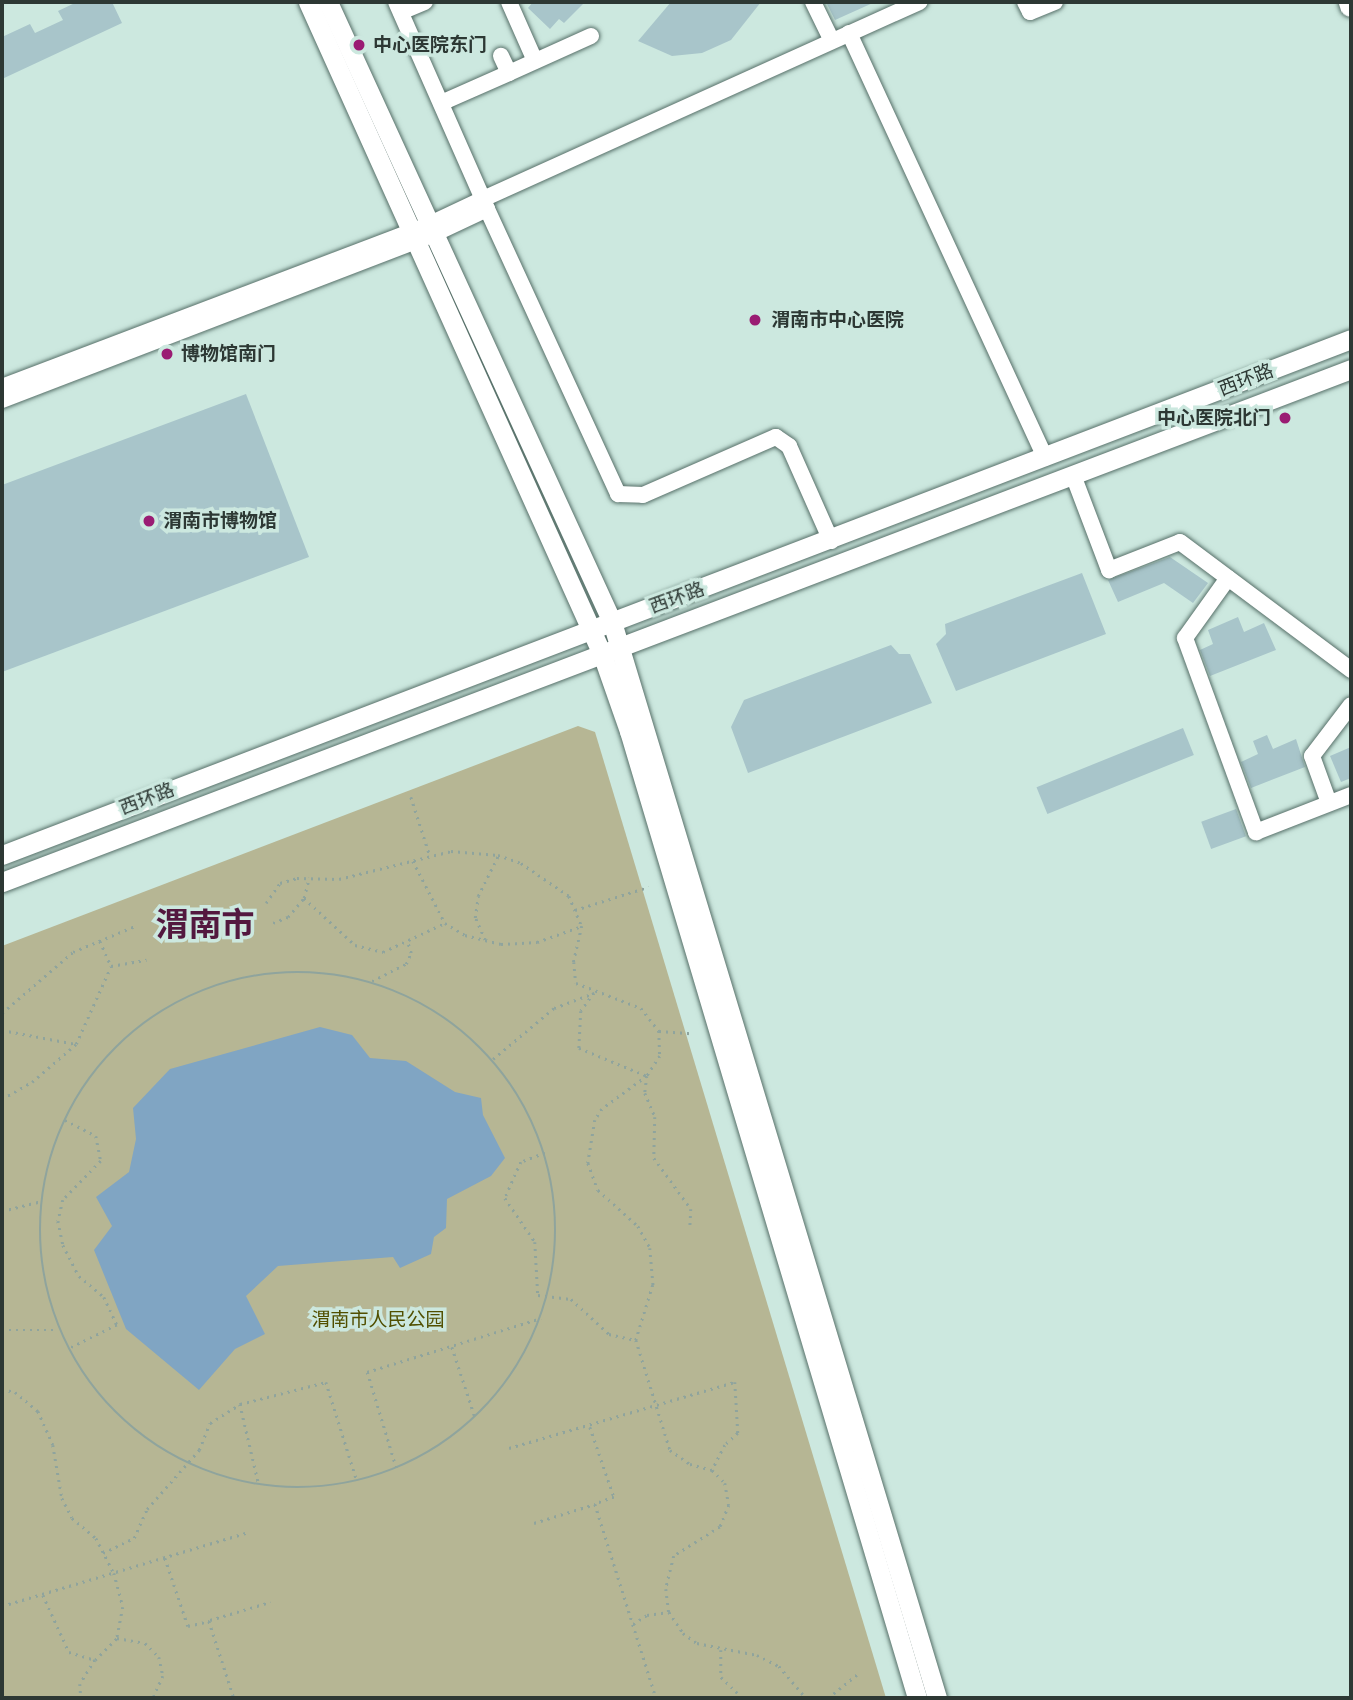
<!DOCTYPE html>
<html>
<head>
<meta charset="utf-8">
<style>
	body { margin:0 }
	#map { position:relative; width:1353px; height:1700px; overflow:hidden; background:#cce8df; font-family:Raleway,"Noto Sans SC",sans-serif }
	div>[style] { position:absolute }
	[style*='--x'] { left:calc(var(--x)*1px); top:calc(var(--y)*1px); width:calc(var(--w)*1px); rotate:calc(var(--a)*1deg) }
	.green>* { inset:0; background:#b6b694 }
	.water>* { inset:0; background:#80a5c3 }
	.building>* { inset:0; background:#a8c5ca; transform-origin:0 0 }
	.path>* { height:2.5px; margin-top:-1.25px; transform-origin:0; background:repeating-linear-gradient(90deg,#8fa49d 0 2px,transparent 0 7px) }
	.path>.ring { margin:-1.25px; padding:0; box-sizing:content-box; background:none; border:2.5px solid #8fa49d; border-radius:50% }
	.roads { filter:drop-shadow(0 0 2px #577069) drop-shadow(0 0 2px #577069) }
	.minor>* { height:16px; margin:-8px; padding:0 8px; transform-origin:8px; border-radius:8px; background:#fff }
	.major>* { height:19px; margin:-9.5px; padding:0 9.5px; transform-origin:9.5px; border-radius:9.5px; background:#fff }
	.highway>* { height:23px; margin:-11.5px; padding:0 11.5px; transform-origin:11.5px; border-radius:11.5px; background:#fff }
	.dots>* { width:19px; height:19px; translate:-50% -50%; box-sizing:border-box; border:4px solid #cce8df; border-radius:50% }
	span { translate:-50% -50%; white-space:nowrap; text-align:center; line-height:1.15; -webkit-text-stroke:7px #cce8df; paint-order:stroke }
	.poi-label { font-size:19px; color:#2d3834; font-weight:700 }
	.left { translate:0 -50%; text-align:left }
	.right { translate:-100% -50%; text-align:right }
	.street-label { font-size:19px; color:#2d3834 }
	.park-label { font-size:19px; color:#514f00 }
	.town-label { font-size:33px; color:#53183f; font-weight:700 }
	.frame { position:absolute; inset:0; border:4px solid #2d3834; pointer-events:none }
</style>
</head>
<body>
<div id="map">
	<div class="green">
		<i style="clip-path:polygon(578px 726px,595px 732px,886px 1698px,2px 1698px,2px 946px)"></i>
	</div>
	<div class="water">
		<i style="clip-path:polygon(320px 1027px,352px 1035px,370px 1058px,406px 1061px,455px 1092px,481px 1098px,483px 1115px,505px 1158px,491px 1176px,447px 1199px,446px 1228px,434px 1237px,431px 1254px,400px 1268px,393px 1257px,278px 1266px,246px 1296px,265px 1334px,235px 1349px,199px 1390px,126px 1329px,94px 1250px,112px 1226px,96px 1197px,129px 1172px,136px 1139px,133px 1108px,170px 1069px)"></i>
	</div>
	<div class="building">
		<i style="clip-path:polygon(77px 2px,112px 2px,122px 23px,2px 79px,2px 37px,30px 24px,35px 33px,63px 20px,58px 11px)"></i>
		<i style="clip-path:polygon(533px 2px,585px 2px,564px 23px,559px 19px,550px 29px,528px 8px)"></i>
		<i style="clip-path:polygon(671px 2px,761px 2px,731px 40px,702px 53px,672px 56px,638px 41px)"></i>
		<i style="clip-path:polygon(826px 2px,875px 2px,835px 20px)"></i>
		<i style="clip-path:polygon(246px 394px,309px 557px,2px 672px,2px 485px)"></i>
		<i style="clip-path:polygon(1170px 557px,1208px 583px,1193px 603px,1164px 583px,1118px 602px,1108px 580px)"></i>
		<i style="clip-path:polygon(1082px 573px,1106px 634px,956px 691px,936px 644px,946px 634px,945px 624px)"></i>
		<i style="clip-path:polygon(1238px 617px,1244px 632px,1264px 623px,1276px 650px,1210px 676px,1200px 650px,1213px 644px,1208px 630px)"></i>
		<i style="clip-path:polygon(891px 645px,899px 654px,910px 654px,932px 703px,748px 773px,731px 727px,744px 700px)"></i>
		<i style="left:1183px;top:728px;width:29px;height:158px;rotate:68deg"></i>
		<i style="clip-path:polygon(1267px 735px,1273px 749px,1296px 739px,1305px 767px,1251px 788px,1241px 762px,1258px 754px,1253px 741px)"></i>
		<i style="clip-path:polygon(1351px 747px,1351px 778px,1341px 782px,1330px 756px)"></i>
		<i style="left:1236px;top:809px;width:29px;height:37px;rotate:70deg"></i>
	</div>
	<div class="path">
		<i style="--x:411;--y:797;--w:62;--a:72.1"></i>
		<i style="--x:413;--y:861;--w:70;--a:62.7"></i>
		<i style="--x:445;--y:923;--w:23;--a:31"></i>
		<i style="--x:465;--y:935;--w:37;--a:14"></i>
		<i style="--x:501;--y:944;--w:36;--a:-3"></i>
		<i style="--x:537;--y:942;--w:48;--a:-19.6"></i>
		<i style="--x:304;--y:898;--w:69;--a:42.7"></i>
		<i style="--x:355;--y:945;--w:29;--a:14"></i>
		<i style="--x:383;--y:952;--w:68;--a:-25.1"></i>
		<i style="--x:266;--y:903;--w:24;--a:-55"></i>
		<i style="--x:280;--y:883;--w:18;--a:-16"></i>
		<i style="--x:297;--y:878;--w:42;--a:1.4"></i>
		<i style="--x:339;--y:879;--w:115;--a:-14"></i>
		<i style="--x:451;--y:851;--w:47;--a:4.9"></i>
		<i style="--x:498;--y:855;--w:24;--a:19"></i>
		<i style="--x:521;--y:863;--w:58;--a:34.5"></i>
		<i style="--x:569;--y:896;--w:33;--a:67"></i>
		<i style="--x:582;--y:926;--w:37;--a:103"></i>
		<i style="--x:574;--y:962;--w:21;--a:85"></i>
		<i style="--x:576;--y:983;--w:70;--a:21"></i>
		<i style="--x:641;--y:1008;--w:29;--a:52"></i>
		<i style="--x:659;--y:1031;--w:25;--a:88"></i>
		<i style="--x:660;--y:1056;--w:24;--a:123"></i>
		<i style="--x:647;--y:1076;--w:56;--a:143.7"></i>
		<i style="--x:602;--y:1109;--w:13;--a:122"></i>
		<i style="--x:595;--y:1120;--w:44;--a:99.2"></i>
		<i style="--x:588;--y:1163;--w:29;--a:70"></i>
		<i style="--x:598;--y:1190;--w:54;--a:42"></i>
		<i style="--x:638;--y:1226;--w:25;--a:61"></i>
		<i style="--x:650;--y:1248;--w:37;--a:85"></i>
		<i style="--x:653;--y:1285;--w:58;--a:107.2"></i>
		<i style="--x:636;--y:1340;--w:115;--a:72.8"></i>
		<i style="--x:670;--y:1450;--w:24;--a:35"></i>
		<i style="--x:690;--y:1464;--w:23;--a:15"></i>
		<i style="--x:712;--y:1470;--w:18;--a:45"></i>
		<i style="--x:725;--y:1483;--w:22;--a:80"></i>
		<i style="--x:729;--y:1505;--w:24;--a:112"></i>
		<i style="--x:720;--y:1527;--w:54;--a:147.8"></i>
		<i style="--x:674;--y:1556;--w:34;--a:104"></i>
		<i style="--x:666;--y:1589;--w:23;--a:83"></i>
		<i style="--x:669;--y:1612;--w:25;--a:56"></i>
		<i style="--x:683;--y:1633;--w:17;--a:36"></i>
		<i style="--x:697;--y:1643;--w:61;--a:11.3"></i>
		<i style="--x:757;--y:1655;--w:25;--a:27"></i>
		<i style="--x:779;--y:1666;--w:42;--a:49.8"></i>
		<i style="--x:575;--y:910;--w:77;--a:-17.5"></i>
		<i style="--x:273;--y:923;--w:16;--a:-22"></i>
		<i style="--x:288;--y:917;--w:25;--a:-50"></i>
		<i style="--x:304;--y:898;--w:21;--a:-76"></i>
		<i style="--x:485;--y:940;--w:24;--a:-114"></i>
		<i style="--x:475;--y:918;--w:22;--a:-82"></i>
		<i style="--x:478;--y:896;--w:45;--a:-63.4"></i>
		<i style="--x:100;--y:941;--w:27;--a:66"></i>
		<i class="ring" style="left:40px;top:972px;width:513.5px;height:513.5px"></i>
		<i style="--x:372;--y:981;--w:38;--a:-27"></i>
		<i style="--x:406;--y:964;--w:12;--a:-66"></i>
		<i style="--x:411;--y:953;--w:13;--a:-108"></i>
		<i style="--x:594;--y:993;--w:22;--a:126"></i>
		<i style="--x:581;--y:1011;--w:37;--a:93"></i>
		<i style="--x:579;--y:1048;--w:74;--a:22.4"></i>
		<i style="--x:647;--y:1076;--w:17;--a:97"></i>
		<i style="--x:645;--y:1093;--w:26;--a:67"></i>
		<i style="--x:655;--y:1117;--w:41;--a:91.4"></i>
		<i style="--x:654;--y:1158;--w:63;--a:54"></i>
		<i style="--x:691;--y:1209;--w:17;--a:93"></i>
		<i style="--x:2;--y:1013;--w:94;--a:-40.7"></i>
		<i style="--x:73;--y:952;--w:67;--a:-22.8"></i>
		<i style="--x:2;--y:1030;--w:75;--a:10.7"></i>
		<i style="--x:659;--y:1031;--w:32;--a:4"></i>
		<i style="--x:493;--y:1059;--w:80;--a:-39.9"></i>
		<i style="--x:554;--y:1008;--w:43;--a:-20.6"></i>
		<i style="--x:2;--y:1099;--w:34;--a:-30"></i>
		<i style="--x:32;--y:1082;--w:58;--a:-40.8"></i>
		<i style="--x:76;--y:1044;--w:85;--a:-65.8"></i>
		<i style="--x:111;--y:966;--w:36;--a:-10"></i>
		<i style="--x:65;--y:1120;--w:35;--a:27"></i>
		<i style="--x:96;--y:1136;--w:25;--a:79"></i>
		<i style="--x:101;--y:1161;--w:54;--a:134.3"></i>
		<i style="--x:63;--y:1200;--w:22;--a:103"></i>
		<i style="--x:58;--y:1221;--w:25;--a:78"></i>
		<i style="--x:63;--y:1245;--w:35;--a:63"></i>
		<i style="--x:79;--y:1276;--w:33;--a:40"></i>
		<i style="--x:104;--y:1297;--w:31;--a:65"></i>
		<i style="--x:117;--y:1325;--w:55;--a:153.9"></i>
		<i style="--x:545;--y:1153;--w:26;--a:159"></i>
		<i style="--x:521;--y:1162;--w:39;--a:114"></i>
		<i style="--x:505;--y:1198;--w:53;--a:55.7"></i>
		<i style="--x:535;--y:1242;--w:53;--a:86.8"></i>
		<i style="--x:538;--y:1295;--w:33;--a:7"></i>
		<i style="--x:571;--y:1299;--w:52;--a:42.6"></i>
		<i style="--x:609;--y:1334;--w:28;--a:13"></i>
		<i style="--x:2;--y:1211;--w:38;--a:-14"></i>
		<i style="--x:2;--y:1330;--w:56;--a:0"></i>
		<i style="--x:452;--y:1347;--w:74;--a:71.8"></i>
		<i style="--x:2;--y:1389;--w:13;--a:13"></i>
		<i style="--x:15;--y:1392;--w:30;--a:40"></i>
		<i style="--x:38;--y:1411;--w:37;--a:66"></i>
		<i style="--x:53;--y:1445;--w:54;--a:80.4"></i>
		<i style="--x:62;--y:1498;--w:22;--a:63"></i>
		<i style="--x:72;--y:1518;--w:31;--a:40"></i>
		<i style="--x:96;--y:1538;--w:39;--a:63"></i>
		<i style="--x:114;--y:1573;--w:35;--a:75"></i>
		<i style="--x:123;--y:1607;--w:32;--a:101"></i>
		<i style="--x:240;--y:1404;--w:83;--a:76.8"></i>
		<i style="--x:590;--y:1427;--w:74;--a:71.1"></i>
		<i style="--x:614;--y:1497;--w:20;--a:160"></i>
		<i style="--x:595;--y:1504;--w:203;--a:72.5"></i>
		<i style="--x:509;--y:1448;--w:235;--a:-16.3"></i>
		<i style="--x:735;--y:1382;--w:51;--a:86.6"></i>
		<i style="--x:738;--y:1433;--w:18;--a:137"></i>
		<i style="--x:725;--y:1445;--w:28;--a:117"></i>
		<i style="--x:396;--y:1468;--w:100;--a:-106.8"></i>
		<i style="--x:367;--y:1372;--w:182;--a:-17.2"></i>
		<i style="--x:534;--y:1523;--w:64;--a:-17.3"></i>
		<i style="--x:103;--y:1553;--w:34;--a:-26"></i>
		<i style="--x:134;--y:1538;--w:32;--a:-66"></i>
		<i style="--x:147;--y:1509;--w:79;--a:-48.6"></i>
		<i style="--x:199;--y:1450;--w:29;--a:-68"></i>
		<i style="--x:210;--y:1423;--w:36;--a:-32"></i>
		<i style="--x:240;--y:1404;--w:89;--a:-14.3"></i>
		<i style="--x:326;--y:1382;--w:104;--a:72.6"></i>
		<i style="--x:165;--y:1558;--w:72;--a:71.3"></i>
		<i style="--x:188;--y:1626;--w:22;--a:-13"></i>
		<i style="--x:209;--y:1621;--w:81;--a:72"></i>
		<i style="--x:43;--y:1595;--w:63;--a:65.5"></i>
		<i style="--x:69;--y:1652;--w:27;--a:17"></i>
		<i style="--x:95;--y:1660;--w:28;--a:122"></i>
		<i style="--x:80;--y:1684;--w:14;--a:86"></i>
		<i style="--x:2;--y:1606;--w:255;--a:-16.7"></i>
		<i style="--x:210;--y:1620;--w:63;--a:-16.7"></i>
		<i style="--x:633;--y:1624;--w:17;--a:-33"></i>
		<i style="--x:647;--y:1615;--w:22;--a:-8"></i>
		<i style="--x:721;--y:1650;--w:27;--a:90"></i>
		<i style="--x:721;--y:1677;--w:30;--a:44"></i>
		<i style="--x:95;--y:1660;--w:31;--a:-45"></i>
		<i style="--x:117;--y:1638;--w:28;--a:10"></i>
		<i style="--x:145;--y:1643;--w:20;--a:45"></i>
		<i style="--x:159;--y:1657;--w:19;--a:78"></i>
		<i style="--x:163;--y:1676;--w:24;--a:114"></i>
		<i style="--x:828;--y:1698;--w:40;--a:-39"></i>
	</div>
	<div class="roads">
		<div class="minor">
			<i style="--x:396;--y:2;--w:215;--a:66.2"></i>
			<i style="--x:483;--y:199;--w:479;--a:-24.3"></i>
			<i style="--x:509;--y:2;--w:64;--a:66.2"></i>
			<i style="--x:813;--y:2;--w:43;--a:64"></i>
			<i style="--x:1025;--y:2;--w:11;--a:63"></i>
			<i style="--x:1030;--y:12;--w:27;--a:-22"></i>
			<i style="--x:401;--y:12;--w:26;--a:-23"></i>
			<i style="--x:849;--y:33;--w:468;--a:65.2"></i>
			<i style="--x:509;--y:73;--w:90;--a:-24.3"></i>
			<i style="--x:441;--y:103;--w:74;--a:-23.8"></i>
			<i style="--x:509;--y:73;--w:19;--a:-115"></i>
			<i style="--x:487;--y:209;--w:314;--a:65.3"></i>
			<i style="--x:618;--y:494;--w:25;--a:2"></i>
			<i style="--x:643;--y:495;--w:145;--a:-23.6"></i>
			<i style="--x:776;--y:437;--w:16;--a:35"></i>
			<i style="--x:789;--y:446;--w:104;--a:66.1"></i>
			<i style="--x:2;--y:387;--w:456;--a:-20.8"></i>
			<i style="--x:428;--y:225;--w:61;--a:-25.3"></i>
			<i style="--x:483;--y:199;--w:11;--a:68"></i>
			<i style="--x:487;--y:209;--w:61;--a:154.7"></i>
			<i style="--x:432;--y:235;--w:461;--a:159"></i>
			<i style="--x:1073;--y:475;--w:102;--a:69.2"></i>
			<i style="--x:1109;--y:570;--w:76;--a:-21.5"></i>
			<i style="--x:1180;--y:542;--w:214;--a:36.8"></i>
			<i style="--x:1228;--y:578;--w:74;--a:125.6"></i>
			<i style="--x:1185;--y:638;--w:207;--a:69.9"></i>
			<i style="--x:1256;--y:832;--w:102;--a:-21.3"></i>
			<i style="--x:1329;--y:803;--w:50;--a:-109.9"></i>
			<i style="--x:1312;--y:756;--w:64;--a:-52.6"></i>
		</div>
		<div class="major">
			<i style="--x:308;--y:2;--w:715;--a:65.73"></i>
			<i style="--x:602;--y:654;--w:82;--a:70.7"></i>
			<i style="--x:629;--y:731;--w:1009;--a:73.41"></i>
			<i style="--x:328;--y:2;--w:682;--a:65.39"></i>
			<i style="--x:612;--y:622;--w:1124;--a:73.19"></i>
			<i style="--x:2;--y:855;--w:1444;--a:-20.93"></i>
			<i style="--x:2;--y:882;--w:1443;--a:-20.82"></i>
		</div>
		<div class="highway">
			<i style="--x:1350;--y:2;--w:3;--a:72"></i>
		</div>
	</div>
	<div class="dots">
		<i style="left:359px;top:45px;background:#9a1c73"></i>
		<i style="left:755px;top:320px;background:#9a1c73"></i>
		<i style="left:167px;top:354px;background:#9a1c73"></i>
		<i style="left:1285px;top:418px;background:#9a1c73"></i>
		<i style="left:149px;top:521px;background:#9a1c73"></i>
	</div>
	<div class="poi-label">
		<span class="left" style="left:373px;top:45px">中心医院东门</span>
		<span class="left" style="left:771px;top:320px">渭南市中心医院</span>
		<span class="left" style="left:181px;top:354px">博物馆南门</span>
		<span class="right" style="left:1271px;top:418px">中心医院北门</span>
		<span class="left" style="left:163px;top:521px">渭南市博物馆</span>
	</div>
	<div class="street-label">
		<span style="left:1246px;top:380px;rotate:-21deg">西环路</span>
		<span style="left:677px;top:598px;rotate:-20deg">西环路</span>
		<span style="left:147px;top:799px;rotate:-21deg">西环路</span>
	</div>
	<div class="park-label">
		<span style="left:378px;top:1320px">渭南市人民公园</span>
	</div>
	<div class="town-label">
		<span style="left:205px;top:925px">渭南市</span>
	</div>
	<div class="frame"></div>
</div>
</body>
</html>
